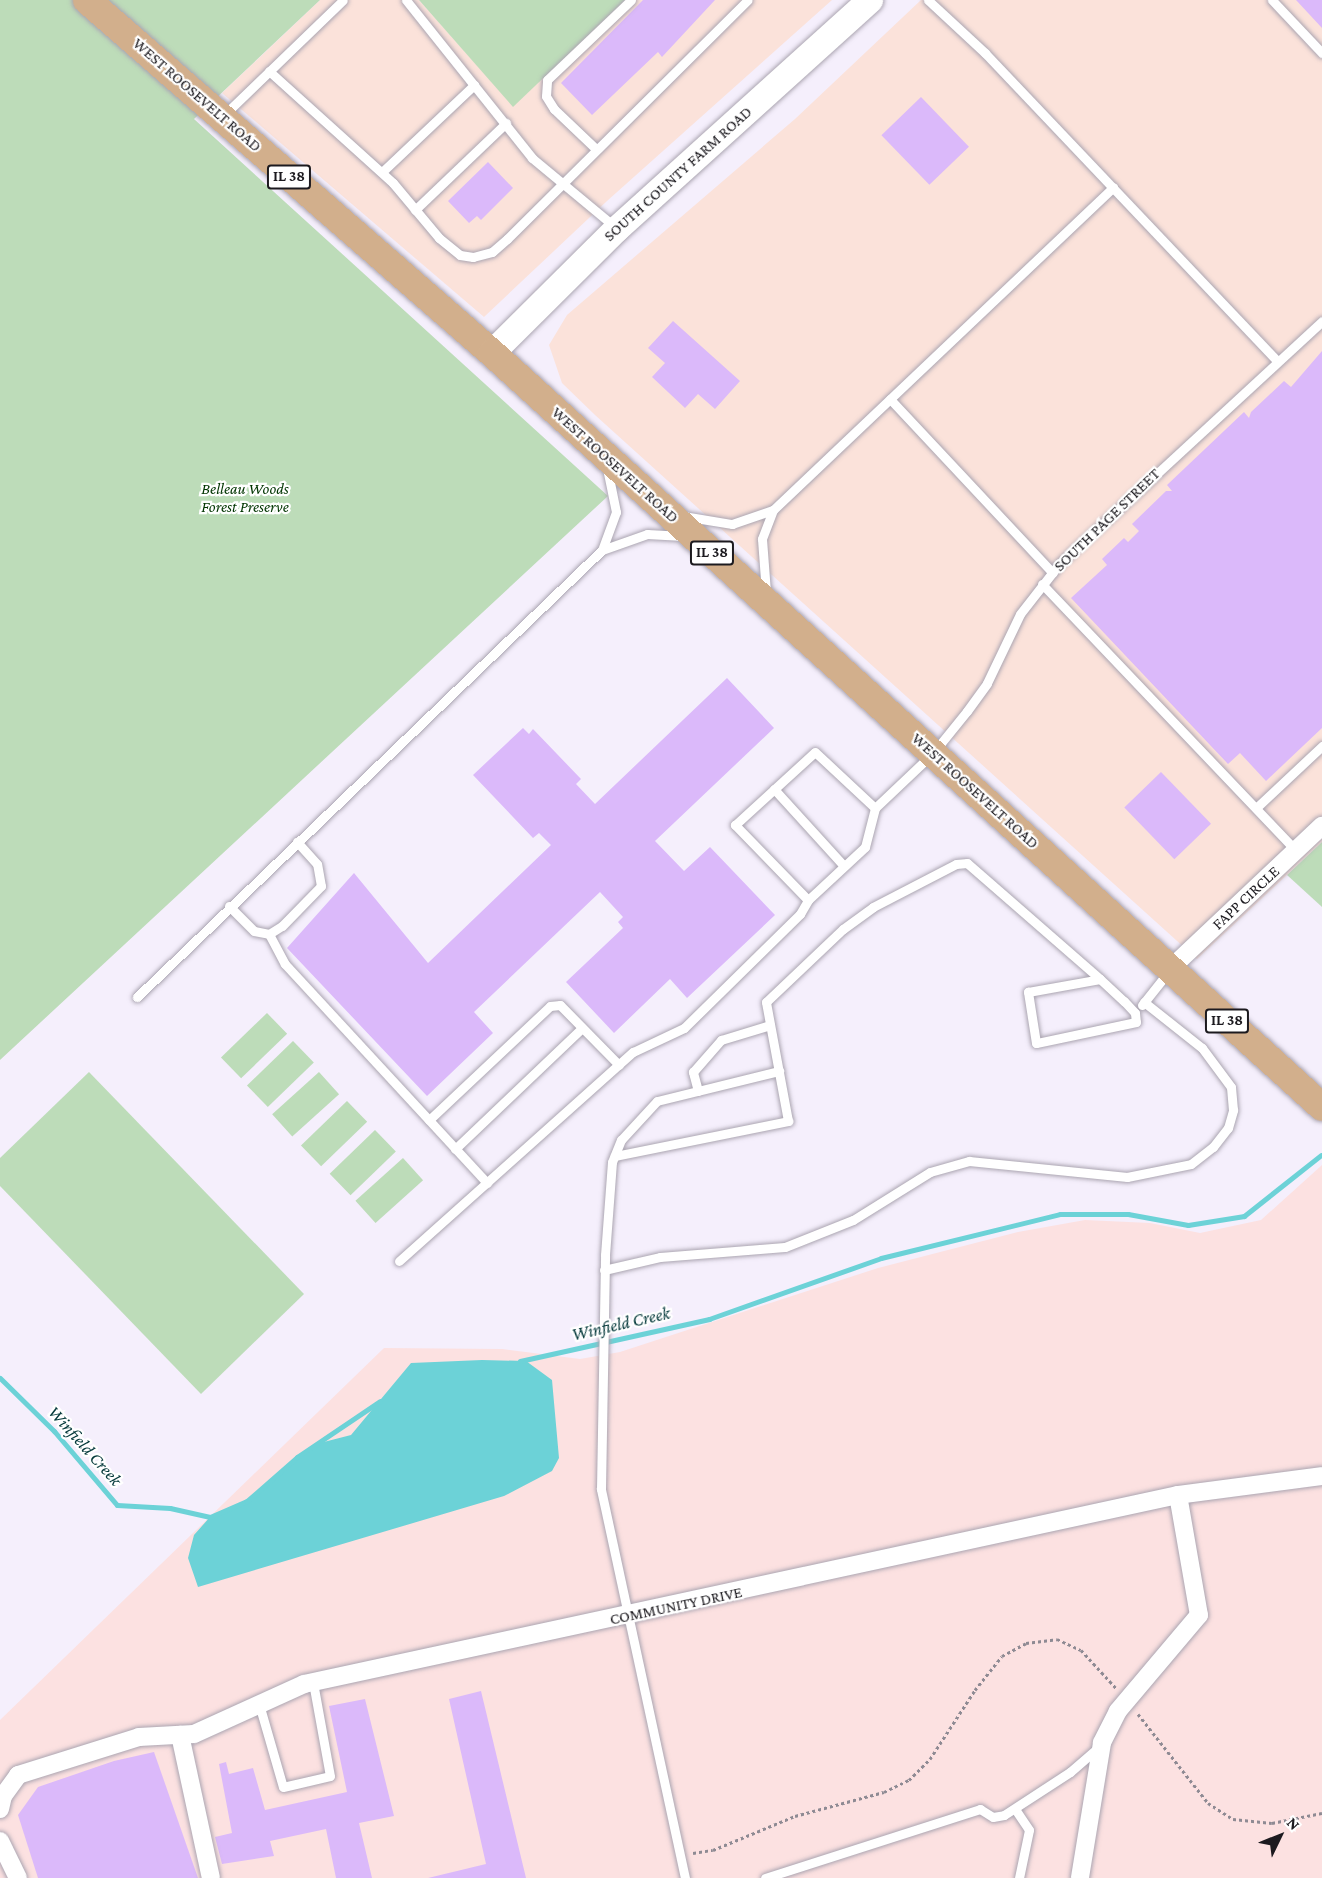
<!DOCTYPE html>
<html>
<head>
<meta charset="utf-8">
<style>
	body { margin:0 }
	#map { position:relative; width:1322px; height:1878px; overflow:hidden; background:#f5effc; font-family:"Crimson Pro",serif }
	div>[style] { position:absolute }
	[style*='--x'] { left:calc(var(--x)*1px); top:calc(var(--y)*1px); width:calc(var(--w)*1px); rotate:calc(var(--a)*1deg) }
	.commercial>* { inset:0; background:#fbe2da }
	.medical>* { inset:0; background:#fce1e1 }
	.green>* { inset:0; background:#bddcb9; transform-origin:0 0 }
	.water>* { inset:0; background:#6cd2d7 }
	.stream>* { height:5px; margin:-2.5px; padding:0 2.5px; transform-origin:2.5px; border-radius:2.5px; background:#6cd2d7 }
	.building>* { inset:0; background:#dbb9fa; transform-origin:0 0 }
	.path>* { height:3px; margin-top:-1.5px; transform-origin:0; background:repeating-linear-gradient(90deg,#8e8a93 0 3px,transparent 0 6px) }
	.roads { filter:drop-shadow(0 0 2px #aba5b1) drop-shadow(0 0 2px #aba5b1) }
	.service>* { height:9px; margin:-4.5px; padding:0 4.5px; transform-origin:4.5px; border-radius:4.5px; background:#fff }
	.minor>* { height:18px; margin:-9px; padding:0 9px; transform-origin:9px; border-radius:9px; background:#fff }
	.secondary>* { height:26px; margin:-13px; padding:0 13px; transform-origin:13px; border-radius:13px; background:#fff }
	.primary>* { height:28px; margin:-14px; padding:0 14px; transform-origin:14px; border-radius:14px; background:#d2af8c }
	span { translate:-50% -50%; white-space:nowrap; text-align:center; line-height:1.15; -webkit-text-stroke:4.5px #fff; paint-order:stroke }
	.shield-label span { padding:2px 4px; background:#fff; border:2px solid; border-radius:4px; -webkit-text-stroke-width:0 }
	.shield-label { font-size:15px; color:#1c1a1f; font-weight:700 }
	.street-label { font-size:16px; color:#1c1a1f }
	.park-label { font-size:16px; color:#003500; font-style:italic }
	.water-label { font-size:18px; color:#04383a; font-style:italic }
	.north { position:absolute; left:1250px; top:1806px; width:60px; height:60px; -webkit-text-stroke:4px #fff; paint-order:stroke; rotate:47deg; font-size:16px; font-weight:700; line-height:24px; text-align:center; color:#1c1a1f }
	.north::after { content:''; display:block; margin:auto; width:21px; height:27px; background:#1c1a1f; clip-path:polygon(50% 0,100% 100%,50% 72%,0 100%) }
</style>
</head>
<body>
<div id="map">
	<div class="commercial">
		<i style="clip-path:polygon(320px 0,419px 0,513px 106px,625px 0,832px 0,607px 201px,484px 317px,222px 93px)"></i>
		<i style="clip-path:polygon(921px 0,1322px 0,1322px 842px,1197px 959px,595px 415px,562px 383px,549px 345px,567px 315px,795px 119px)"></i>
	</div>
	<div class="medical">
		<i style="clip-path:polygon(1322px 1165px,1322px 1878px,0 1878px,0 1720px,384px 1348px,502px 1349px,580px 1359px,620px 1352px,878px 1268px,1018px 1232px,1085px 1220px,1150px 1223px,1200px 1233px,1261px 1220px)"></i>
	</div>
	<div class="green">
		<i style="clip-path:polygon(0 0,320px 0,194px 119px,608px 496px,0 1060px)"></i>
		<i style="clip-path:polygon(419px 0,625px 0,513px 107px)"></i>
		<i style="clip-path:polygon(1322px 842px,1322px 907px,1287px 875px)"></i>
		<i style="left:267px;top:1013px;width:29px;height:64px;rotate:46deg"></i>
		<i style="left:293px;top:1041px;width:30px;height:64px;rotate:46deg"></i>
		<i style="clip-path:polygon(89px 1072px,304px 1294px,201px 1394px,0 1186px,0 1158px)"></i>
		<i style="left:319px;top:1072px;width:30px;height:63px;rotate:48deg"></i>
		<i style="left:347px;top:1101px;width:29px;height:64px;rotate:46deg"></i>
		<i style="left:375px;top:1130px;width:30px;height:63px;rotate:46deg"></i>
		<i style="left:403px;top:1158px;width:30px;height:64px;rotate:48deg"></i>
	</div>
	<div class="water">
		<i style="clip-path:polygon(482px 1360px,526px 1361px,552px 1380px,559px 1458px,552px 1471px,504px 1496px,198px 1587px,188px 1558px,194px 1535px,210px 1517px,247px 1501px,316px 1444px,351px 1435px,411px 1363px)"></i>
	</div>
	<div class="stream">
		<i style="--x:520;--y:1361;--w:194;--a:-12.5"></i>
		<i style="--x:709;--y:1319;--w:182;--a:-19.5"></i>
		<i style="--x:881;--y:1258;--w:184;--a:-13.8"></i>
		<i style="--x:1060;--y:1214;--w:68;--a:0"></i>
		<i style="--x:1128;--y:1214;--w:61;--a:10.4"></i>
		<i style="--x:1188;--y:1225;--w:57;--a:-9.1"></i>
		<i style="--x:1244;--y:1216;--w:98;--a:-38.4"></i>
		<i style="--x:0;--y:1378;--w:76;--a:44.5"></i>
		<i style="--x:54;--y:1431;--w:97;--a:49.6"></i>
		<i style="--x:117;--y:1505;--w:53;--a:3.2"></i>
		<i style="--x:170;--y:1508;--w:41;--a:12.7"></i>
		<i style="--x:210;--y:1517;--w:40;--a:-23.4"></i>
		<i style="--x:247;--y:1501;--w:67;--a:-41.3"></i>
		<i style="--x:297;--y:1457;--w:100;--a:-34"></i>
	</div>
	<div class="building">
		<i style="clip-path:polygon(643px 0,715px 0,662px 57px,658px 52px,592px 115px,561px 83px)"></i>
		<i style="clip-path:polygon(1296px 0,1322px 0,1322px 28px)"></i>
		<i style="left:921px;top:97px;width:69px;height:55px;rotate:46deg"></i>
		<i style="clip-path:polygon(488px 162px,513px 188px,481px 220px,477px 216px,469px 223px,448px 201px)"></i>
		<i style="clip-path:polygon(673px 321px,740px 381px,715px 409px,698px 394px,685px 408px,652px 377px,665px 363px,648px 348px)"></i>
		<i style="clip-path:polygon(1322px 351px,1322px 728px,1266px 781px,1240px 753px,1228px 764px,1071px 598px,1107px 565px,1102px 559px,1124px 538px,1128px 542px,1139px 531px,1132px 524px,1166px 491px,1172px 491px,1167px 485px,1244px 412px,1249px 418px,1251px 412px,1284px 381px,1291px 387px)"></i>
		<i style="clip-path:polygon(727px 678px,774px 728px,655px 841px,684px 871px,710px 847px,775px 915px,687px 998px,670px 979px,614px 1033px,566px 982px,623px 928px,618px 922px,623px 917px,600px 892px,474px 1012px,493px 1033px,427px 1096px,287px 948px,354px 873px,428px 963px,551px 845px,539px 833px,533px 838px,473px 775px,523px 728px,529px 734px,533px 729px,581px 779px,576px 784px,595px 804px)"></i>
		<i style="left:1161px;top:772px;width:72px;height:51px;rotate:46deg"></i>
		<i style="clip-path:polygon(481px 1691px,526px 1878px,428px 1878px,486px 1864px,449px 1699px)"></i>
		<i style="clip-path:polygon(365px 1699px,394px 1816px,359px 1823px,372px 1878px,336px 1878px,326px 1829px,270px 1841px,274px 1856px,222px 1864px,215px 1837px,232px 1833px,219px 1764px,226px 1762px,229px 1774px,253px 1768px,265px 1810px,347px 1792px,329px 1706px)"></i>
		<i style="clip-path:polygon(154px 1752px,198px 1878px,38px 1878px,18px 1815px,38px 1787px,114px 1761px)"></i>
	</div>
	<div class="path">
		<i style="--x:1138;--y:1714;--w:113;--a:51.8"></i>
		<i style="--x:1208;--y:1803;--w:30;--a:33"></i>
		<i style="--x:1233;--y:1819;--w:39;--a:6"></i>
		<i style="--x:1272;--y:1823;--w:51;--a:-11.3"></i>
		<i style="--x:693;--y:1853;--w:20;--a:-9"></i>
		<i style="--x:713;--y:1850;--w:89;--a:-22.5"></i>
		<i style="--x:795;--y:1816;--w:92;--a:-15.1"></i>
		<i style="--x:884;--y:1792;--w:28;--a:-26"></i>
		<i style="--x:909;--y:1780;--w:30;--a:-45"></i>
		<i style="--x:930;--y:1759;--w:82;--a:-56.9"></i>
		<i style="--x:975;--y:1690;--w:43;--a:-51.5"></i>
		<i style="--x:1002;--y:1656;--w:27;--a:-28"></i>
		<i style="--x:1026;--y:1643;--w:31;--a:-7"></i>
		<i style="--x:1057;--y:1639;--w:26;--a:25"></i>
		<i style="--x:1081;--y:1650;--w:52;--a:47.4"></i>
	</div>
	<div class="roads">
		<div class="service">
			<i style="--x:406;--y:0;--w:202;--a:51.4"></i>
			<i style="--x:532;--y:158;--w:108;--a:39.7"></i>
			<i style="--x:928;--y:0;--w:78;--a:42.9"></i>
			<i style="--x:985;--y:53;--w:423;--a:46.5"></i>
			<i style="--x:1272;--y:0;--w:73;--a:46.7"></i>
			<i style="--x:269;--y:71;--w:167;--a:42.1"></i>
			<i style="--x:393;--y:183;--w:72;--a:50.1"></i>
			<i style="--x:439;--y:238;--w:27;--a:39"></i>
			<i style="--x:460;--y:255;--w:13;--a:9"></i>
			<i style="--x:473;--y:257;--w:20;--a:-15"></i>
			<i style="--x:492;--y:252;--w:20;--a:-41"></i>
			<i style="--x:507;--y:239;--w:339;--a:-44.8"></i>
			<i style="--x:224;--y:115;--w:165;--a:-44"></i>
			<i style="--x:596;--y:149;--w:58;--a:-136.4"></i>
			<i style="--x:554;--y:109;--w:15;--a:-122"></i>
			<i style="--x:546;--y:96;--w:16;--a:-86"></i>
			<i style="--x:547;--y:80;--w:116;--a:-43.6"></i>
			<i style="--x:382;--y:172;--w:127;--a:-43.4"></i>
			<i style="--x:415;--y:210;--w:126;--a:-43.7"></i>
			<i style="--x:890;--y:399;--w:238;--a:46.9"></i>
			<i style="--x:607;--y:468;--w:45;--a:78.4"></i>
			<i style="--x:616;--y:512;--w:40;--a:110.2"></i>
			<i style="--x:602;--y:550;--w:48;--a:-19.6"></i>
			<i style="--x:647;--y:534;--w:36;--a:3"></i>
			<i style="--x:773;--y:510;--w:469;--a:-43.5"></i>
			<i style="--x:683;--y:516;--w:50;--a:9.3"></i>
			<i style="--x:732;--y:524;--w:43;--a:-18.9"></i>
			<i style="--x:773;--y:510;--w:31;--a:111"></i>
			<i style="--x:762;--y:539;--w:53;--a:85.7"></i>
			<i style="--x:1042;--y:584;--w:369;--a:46.4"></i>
			<i style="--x:774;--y:789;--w:104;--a:47.7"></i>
			<i style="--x:1256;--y:808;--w:91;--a:-43.2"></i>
			<i style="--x:808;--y:900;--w:105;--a:-134.2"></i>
			<i style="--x:735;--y:825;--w:108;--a:-42.4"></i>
			<i style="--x:815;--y:752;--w:82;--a:43"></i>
			<i style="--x:229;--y:906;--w:35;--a:45"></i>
			<i style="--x:254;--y:931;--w:15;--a:11"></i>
			<i style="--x:269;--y:934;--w:15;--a:-32"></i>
			<i style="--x:282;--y:926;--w:56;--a:-45.7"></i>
			<i style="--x:321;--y:886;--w:22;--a:-100"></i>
			<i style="--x:317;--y:864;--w:30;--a:-132"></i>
			<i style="--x:269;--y:934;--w:34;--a:62"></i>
			<i style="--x:285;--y:964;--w:298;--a:47.3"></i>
			<i style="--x:137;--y:997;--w:645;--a:-43.87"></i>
			<i style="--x:1142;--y:1005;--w:43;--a:-51.5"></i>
			<i style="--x:698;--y:1091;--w:20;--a:-105"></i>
			<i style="--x:693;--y:1072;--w:43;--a:-48.8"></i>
			<i style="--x:721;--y:1040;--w:51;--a:-17"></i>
			<i style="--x:429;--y:1120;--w:166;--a:-43.3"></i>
			<i style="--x:550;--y:1006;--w:10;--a:-6"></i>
			<i style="--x:560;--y:1005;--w:84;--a:45.5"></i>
			<i style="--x:455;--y:1149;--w:175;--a:-43.6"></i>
			<i style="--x:615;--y:1156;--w:177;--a:-11.4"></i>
			<i style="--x:788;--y:1121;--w:121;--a:-100.5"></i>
			<i style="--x:766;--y:1002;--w:106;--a:-43.5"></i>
			<i style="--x:843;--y:929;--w:37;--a:-36"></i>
			<i style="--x:873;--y:907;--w:93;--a:-27.4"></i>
			<i style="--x:956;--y:864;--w:11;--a:-5"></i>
			<i style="--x:967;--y:863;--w:176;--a:41.1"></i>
			<i style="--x:1100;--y:979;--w:33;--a:43"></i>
			<i style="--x:1124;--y:1001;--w:16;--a:47"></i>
			<i style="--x:1135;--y:1013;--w:9;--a:84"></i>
			<i style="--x:1136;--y:1022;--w:102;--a:168.1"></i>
			<i style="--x:1036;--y:1043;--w:52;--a:-98.9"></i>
			<i style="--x:1028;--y:992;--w:73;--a:-10.2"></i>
			<i style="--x:399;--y:1261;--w:314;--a:-41.8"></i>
			<i style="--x:633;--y:1052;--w:56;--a:-25.2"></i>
			<i style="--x:684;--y:1028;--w:163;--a:-44.5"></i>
			<i style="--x:800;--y:914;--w:16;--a:-60"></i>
			<i style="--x:808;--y:900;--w:78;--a:-42.9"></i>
			<i style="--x:865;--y:847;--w:40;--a:-75.6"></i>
			<i style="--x:875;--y:808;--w:80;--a:-43.5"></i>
			<i style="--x:933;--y:753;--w:54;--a:-51"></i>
			<i style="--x:967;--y:711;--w:34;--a:-54"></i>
			<i style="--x:987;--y:683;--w:76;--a:-64.4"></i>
			<i style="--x:1020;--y:614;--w:63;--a:-52"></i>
			<i style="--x:1059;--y:564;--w:358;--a:-42.7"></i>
			<i style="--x:604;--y:1270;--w:57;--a:-13.1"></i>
			<i style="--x:660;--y:1257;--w:125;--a:-4.6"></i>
			<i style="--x:785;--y:1247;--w:73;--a:-21.7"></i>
			<i style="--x:853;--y:1220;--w:91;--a:-31.9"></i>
			<i style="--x:930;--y:1172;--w:41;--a:-15.8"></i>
			<i style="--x:969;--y:1161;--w:159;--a:5.8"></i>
			<i style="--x:1127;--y:1177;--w:65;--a:-11.5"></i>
			<i style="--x:1191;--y:1164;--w:28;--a:-38"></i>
			<i style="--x:1213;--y:1147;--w:24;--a:-52"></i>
			<i style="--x:1228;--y:1128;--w:19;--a:-74"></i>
			<i style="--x:1233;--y:1110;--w:23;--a:-95"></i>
			<i style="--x:1231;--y:1087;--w:49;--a:-126.6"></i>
			<i style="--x:1202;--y:1048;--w:74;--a:-141.6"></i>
			<i style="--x:259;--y:1704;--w:86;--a:73.9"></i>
			<i style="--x:283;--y:1787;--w:48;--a:-13.2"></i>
			<i style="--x:330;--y:1776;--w:96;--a:-100.3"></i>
			<i style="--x:1015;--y:1809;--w:25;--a:56"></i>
			<i style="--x:1029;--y:1830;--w:49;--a:101.8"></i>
			<i style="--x:685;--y:1878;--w:398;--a:-102.2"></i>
			<i style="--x:601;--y:1489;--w:234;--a:-89"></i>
			<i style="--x:605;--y:1255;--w:93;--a:-85.7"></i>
			<i style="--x:612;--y:1162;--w:24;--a:-68"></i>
			<i style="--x:621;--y:1140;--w:53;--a:-47.3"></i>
			<i style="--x:657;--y:1101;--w:126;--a:-13.8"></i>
			<i style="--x:765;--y:1878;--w:226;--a:-17.8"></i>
			<i style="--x:980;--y:1809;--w:15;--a:32"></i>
			<i style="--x:993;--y:1817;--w:11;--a:-10"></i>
			<i style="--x:1004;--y:1815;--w:79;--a:-33.1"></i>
			<i style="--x:1070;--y:1772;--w:38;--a:-41"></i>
		</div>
		<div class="minor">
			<i style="--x:1170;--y:969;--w:209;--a:-43.3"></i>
			<i style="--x:1178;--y:1495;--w:145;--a:-7.5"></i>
			<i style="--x:180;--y:1735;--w:146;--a:77.8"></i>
			<i style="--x:0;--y:1809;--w:13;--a:-77"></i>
			<i style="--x:3;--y:1796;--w:26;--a:-54"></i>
			<i style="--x:18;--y:1775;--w:127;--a:-17.4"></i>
			<i style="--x:139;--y:1737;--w:55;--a:-3.1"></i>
			<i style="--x:194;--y:1734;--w:121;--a:-24.4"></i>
			<i style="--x:304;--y:1684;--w:894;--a:-12.2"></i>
			<i style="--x:1178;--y:1495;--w:122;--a:80.1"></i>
			<i style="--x:1199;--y:1615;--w:126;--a:130.2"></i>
			<i style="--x:1118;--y:1711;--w:36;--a:117"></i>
			<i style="--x:1102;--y:1743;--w:137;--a:99.3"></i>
			<i style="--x:0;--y:1841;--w:41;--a:64.1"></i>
		</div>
		<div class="secondary">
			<i style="--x:492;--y:353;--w:176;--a:-44.8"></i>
			<i style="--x:617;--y:229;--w:341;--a:-42.1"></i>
		</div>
		<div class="primary">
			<i style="--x:87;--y:0;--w:537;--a:41.08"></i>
			<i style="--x:492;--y:353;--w:1121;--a:42.25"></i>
		</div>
	</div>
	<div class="shield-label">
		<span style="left:289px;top:177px">IL 38</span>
		<span style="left:712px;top:553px">IL 38</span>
		<span style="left:1227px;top:1021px">IL 38</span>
	</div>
	<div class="street-label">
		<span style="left:197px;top:95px;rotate:41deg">WEST ROOSEVELT ROAD</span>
		<span style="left:678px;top:174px;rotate:-42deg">SOUTH COUNTY FARM ROAD</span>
		<span style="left:615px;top:465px;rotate:42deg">WEST ROOSEVELT ROAD</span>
		<span style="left:1107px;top:520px;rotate:-44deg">SOUTH PAGE STREET</span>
		<span style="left:975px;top:791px;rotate:42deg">WEST ROOSEVELT ROAD</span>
		<span style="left:1246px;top:898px;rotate:-43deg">FAPP CIRCLE</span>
		<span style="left:676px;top:1606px;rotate:-12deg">COMMUNITY DRIVE</span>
	</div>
	<div class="park-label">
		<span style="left:245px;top:498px">Belleau Woods<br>Forest Preserve</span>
	</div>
	<div class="water-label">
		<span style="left:621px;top:1324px;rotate:-13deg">Winfield Creek</span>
		<span style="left:85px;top:1446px;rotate:48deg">Winfield Creek</span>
	</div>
	<div class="north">N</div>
</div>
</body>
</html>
